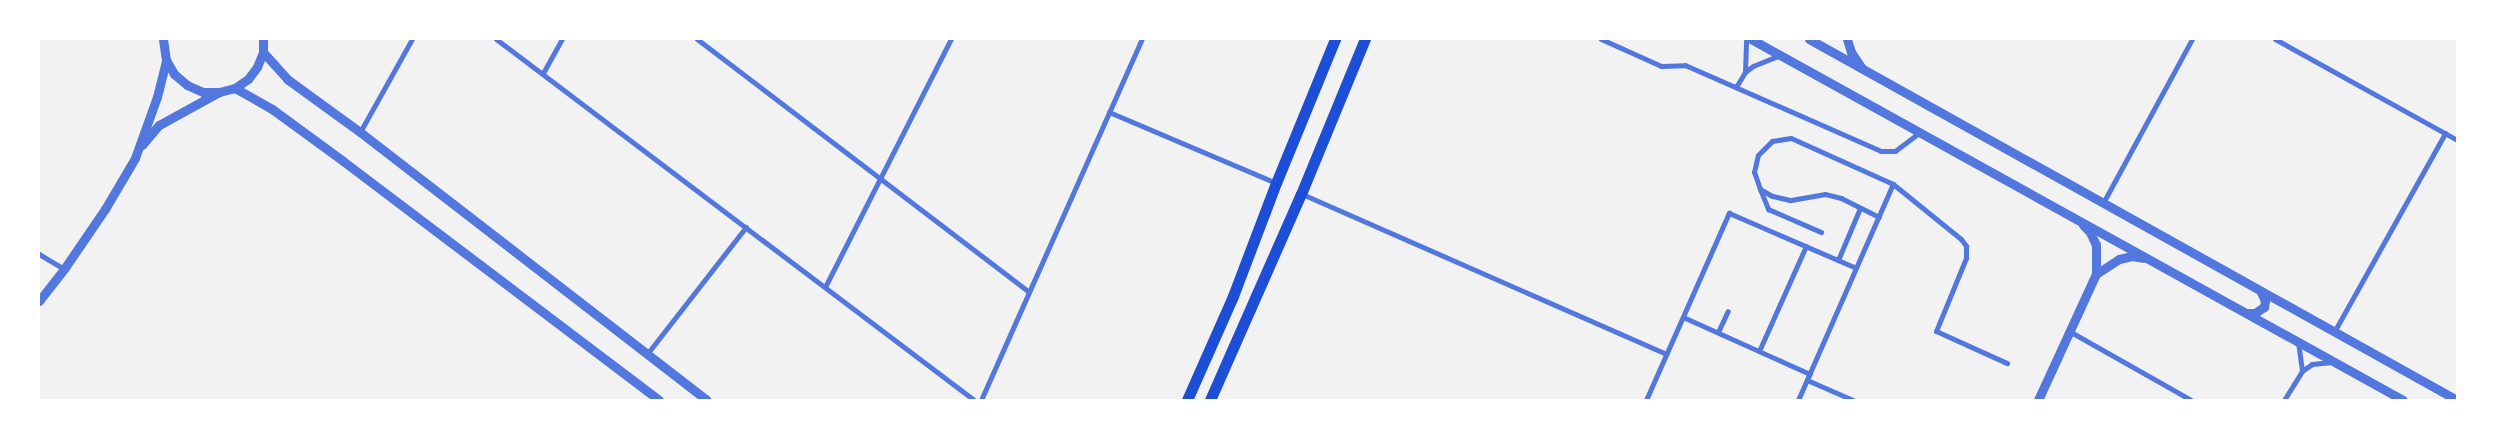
<!DOCTYPE html>
<html>
<head>
<meta charset="utf-8">
<style>
	body { margin:0 }
	#map { position:relative; width:2496px; height:439px; overflow:hidden; background:#f2f2f2; font-family:Barlow,sans-serif }
	div>[style] { position:absolute }
	[style*='--x'] { left:calc(var(--x)*1px); top:calc(var(--y)*1px); width:calc(var(--w)*1px); rotate:calc(var(--a)*1deg) }
	.minor>* { height:5px; margin:-2.5px; padding:0 2.5px; transform-origin:2.5px; border-radius:2.5px; background:#5277de }
	.tertiary>* { height:9px; margin:-4.5px; padding:0 4.5px; transform-origin:4.5px; border-radius:4.5px; background:#5277de }
	.primary>* { height:11px; margin:-5.5px; padding:0 5.5px; transform-origin:5.5px; border-radius:5.5px; background:#1d4ed8 }
	span { translate:-50% -50%; white-space:nowrap; text-align:center; line-height:1.15; -webkit-text-stroke:4px #fff; paint-order:stroke }
	.frame { position:absolute; inset:0; border:40px solid #fff; pointer-events:none }
</style>
</head>
<body>
<div id="map">
	<div class="minor">
		<i style="--x:496;--y:39;--w:599;--a:37.06"></i>
		<i style="--x:697;--y:39;--w:417;--a:37.3"></i>
		<i style="--x:1601;--y:39;--w:66;--a:24.2"></i>
		<i style="--x:1661;--y:66;--w:24;--a:-2"></i>
		<i style="--x:1685;--y:65;--w:214;--a:23.7"></i>
		<i style="--x:1881;--y:151;--w:14;--a:0"></i>
		<i style="--x:1895;--y:151;--w:31;--a:-37"></i>
		<i style="--x:2275;--y:39;--w:208;--a:29"></i>
		<i style="--x:1745;--y:72;--w:33;--a:-88"></i>
		<i style="--x:543;--y:73;--w:39;--a:-61"></i>
		<i style="--x:1736;--y:87;--w:17;--a:-59"></i>
		<i style="--x:1745;--y:72;--w:10;--a:-37"></i>
		<i style="--x:1753;--y:66;--w:29;--a:-22"></i>
		<i style="--x:1109;--y:112;--w:181;--a:23"></i>
		<i style="--x:360;--y:132;--w:107;--a:-60.8"></i>
		<i style="--x:1760;--y:189;--w:22;--a:68"></i>
		<i style="--x:1768;--y:209;--w:58;--a:23.5"></i>
		<i style="--x:1302;--y:194;--w:398;--a:23.7"></i>
		<i style="--x:2103;--y:203;--w:187;--a:-61.5"></i>
		<i style="--x:1879;--y:217;--w:42;--a:-153.4"></i>
		<i style="--x:1841;--y:198;--w:16;--a:-166"></i>
		<i style="--x:1825;--y:194;--w:36;--a:170"></i>
		<i style="--x:1790;--y:200;--w:18;--a:-167"></i>
		<i style="--x:1772;--y:196;--w:14;--a:-150"></i>
		<i style="--x:1760;--y:189;--w:18;--a:-109"></i>
		<i style="--x:1754;--y:172;--w:17;--a:-77"></i>
		<i style="--x:1758;--y:155;--w:20;--a:-45"></i>
		<i style="--x:1772;--y:141;--w:19;--a:-9"></i>
		<i style="--x:1791;--y:138;--w:112;--a:24.3"></i>
		<i style="--x:1893;--y:184;--w:87;--a:39"></i>
		<i style="--x:1961;--y:239;--w:9;--a:54"></i>
		<i style="--x:1966;--y:246;--w:12;--a:90"></i>
		<i style="--x:1966;--y:258;--w:79;--a:112.3"></i>
		<i style="--x:1936;--y:331;--w:78;--a:24.3"></i>
		<i style="--x:39;--y:254;--w:29;--a:31"></i>
		<i style="--x:1838;--y:260;--w:56;--a:-67.1"></i>
		<i style="--x:825;--y:287;--w:278;--a:-63.1"></i>
		<i style="--x:1683;--y:317;--w:139;--a:24.2"></i>
		<i style="--x:2069;--y:331;--w:140;--a:29.5"></i>
		<i style="--x:1718;--y:332;--w:23;--a:-65"></i>
		<i style="--x:2334;--y:332;--w:228;--a:-60.8"></i>
		<i style="--x:2298;--y:342;--w:29;--a:82"></i>
		<i style="--x:1759;--y:351;--w:115;--a:-65.9"></i>
		<i style="--x:647;--y:354;--w:161;--a:-52.1"></i>
		<i style="--x:1807;--y:380;--w:50;--a:23.5"></i>
		<i style="--x:981;--y:400;--w:395;--a:-66"></i>
		<i style="--x:1646;--y:400;--w:205;--a:-66.1"></i>
		<i style="--x:1729;--y:213;--w:138;--a:23.4"></i>
		<i style="--x:1798;--y:400;--w:236;--a:-66.3"></i>
		<i style="--x:2284;--y:400;--w:34;--a:-58"></i>
		<i style="--x:2302;--y:371;--w:12;--a:-35"></i>
		<i style="--x:2312;--y:364;--w:20;--a:-6"></i>
	</div>
	<div class="tertiary">
		<i style="--x:163;--y:39;--w:21;--a:82"></i>
		<i style="--x:166;--y:60;--w:16;--a:60"></i>
		<i style="--x:174;--y:74;--w:17;--a:40"></i>
		<i style="--x:187;--y:85;--w:17;--a:24"></i>
		<i style="--x:203;--y:92;--w:16;--a:0"></i>
		<i style="--x:219;--y:92;--w:16;--a:-14"></i>
		<i style="--x:235;--y:88;--w:16;--a:-35"></i>
		<i style="--x:248;--y:79;--w:15;--a:-53"></i>
		<i style="--x:257;--y:67;--w:16;--a:-68"></i>
		<i style="--x:263;--y:52;--w:13;--a:-90"></i>
		<i style="--x:1751;--y:39;--w:745;--a:28.97"></i>
		<i style="--x:1809;--y:39;--w:742;--a:29.12"></i>
		<i style="--x:1847;--y:39;--w:14;--a:73"></i>
		<i style="--x:1851;--y:52;--w:18;--a:56"></i>
		<i style="--x:263;--y:52;--w:36;--a:48"></i>
		<i style="--x:287;--y:79;--w:90;--a:36"></i>
		<i style="--x:360;--y:132;--w:438;--a:37.7"></i>
		<i style="--x:235;--y:88;--w:43;--a:29.6"></i>
		<i style="--x:272;--y:109;--w:88;--a:36.2"></i>
		<i style="--x:343;--y:161;--w:396;--a:37.1"></i>
		<i style="--x:142;--y:145;--w:26;--a:-50"></i>
		<i style="--x:159;--y:125;--w:68;--a:-28.8"></i>
		<i style="--x:2096;--y:274;--w:27;--a:-33"></i>
		<i style="--x:2119;--y:259;--w:13;--a:-13"></i>
		<i style="--x:2132;--y:256;--w:11;--a:10"></i>
		<i style="--x:39;--y:301;--w:41;--a:-52"></i>
		<i style="--x:64;--y:269;--w:73;--a:-55.7"></i>
		<i style="--x:105;--y:209;--w:59;--a:-59.5"></i>
		<i style="--x:135;--y:158;--w:65;--a:-70.2"></i>
		<i style="--x:157;--y:97;--w:38;--a:-76"></i>
		<i style="--x:2246;--y:313;--w:9;--a:0"></i>
		<i style="--x:2255;--y:313;--w:11;--a:-34"></i>
		<i style="--x:2264;--y:307;--w:6;--a:-81"></i>
		<i style="--x:2265;--y:301;--w:10;--a:-114"></i>
		<i style="--x:2038;--y:400;--w:139;--a:-65.3"></i>
		<i style="--x:2096;--y:274;--w:29;--a:-90"></i>
		<i style="--x:2096;--y:245;--w:14;--a:-115"></i>
		<i style="--x:2090;--y:232;--w:10;--a:-135"></i>
	</div>
	<div class="primary">
		<i style="--x:1187;--y:400;--w:114;--a:-66.1"></i>
		<i style="--x:1233;--y:296;--w:121;--a:-69.2"></i>
		<i style="--x:1276;--y:183;--w:156;--a:-67.7"></i>
		<i style="--x:1210;--y:400;--w:225;--a:-66.2"></i>
		<i style="--x:1301;--y:194;--w:168;--a:-67.6"></i>
	</div>
	<div class="frame"></div>
</div>
</body>
</html>
